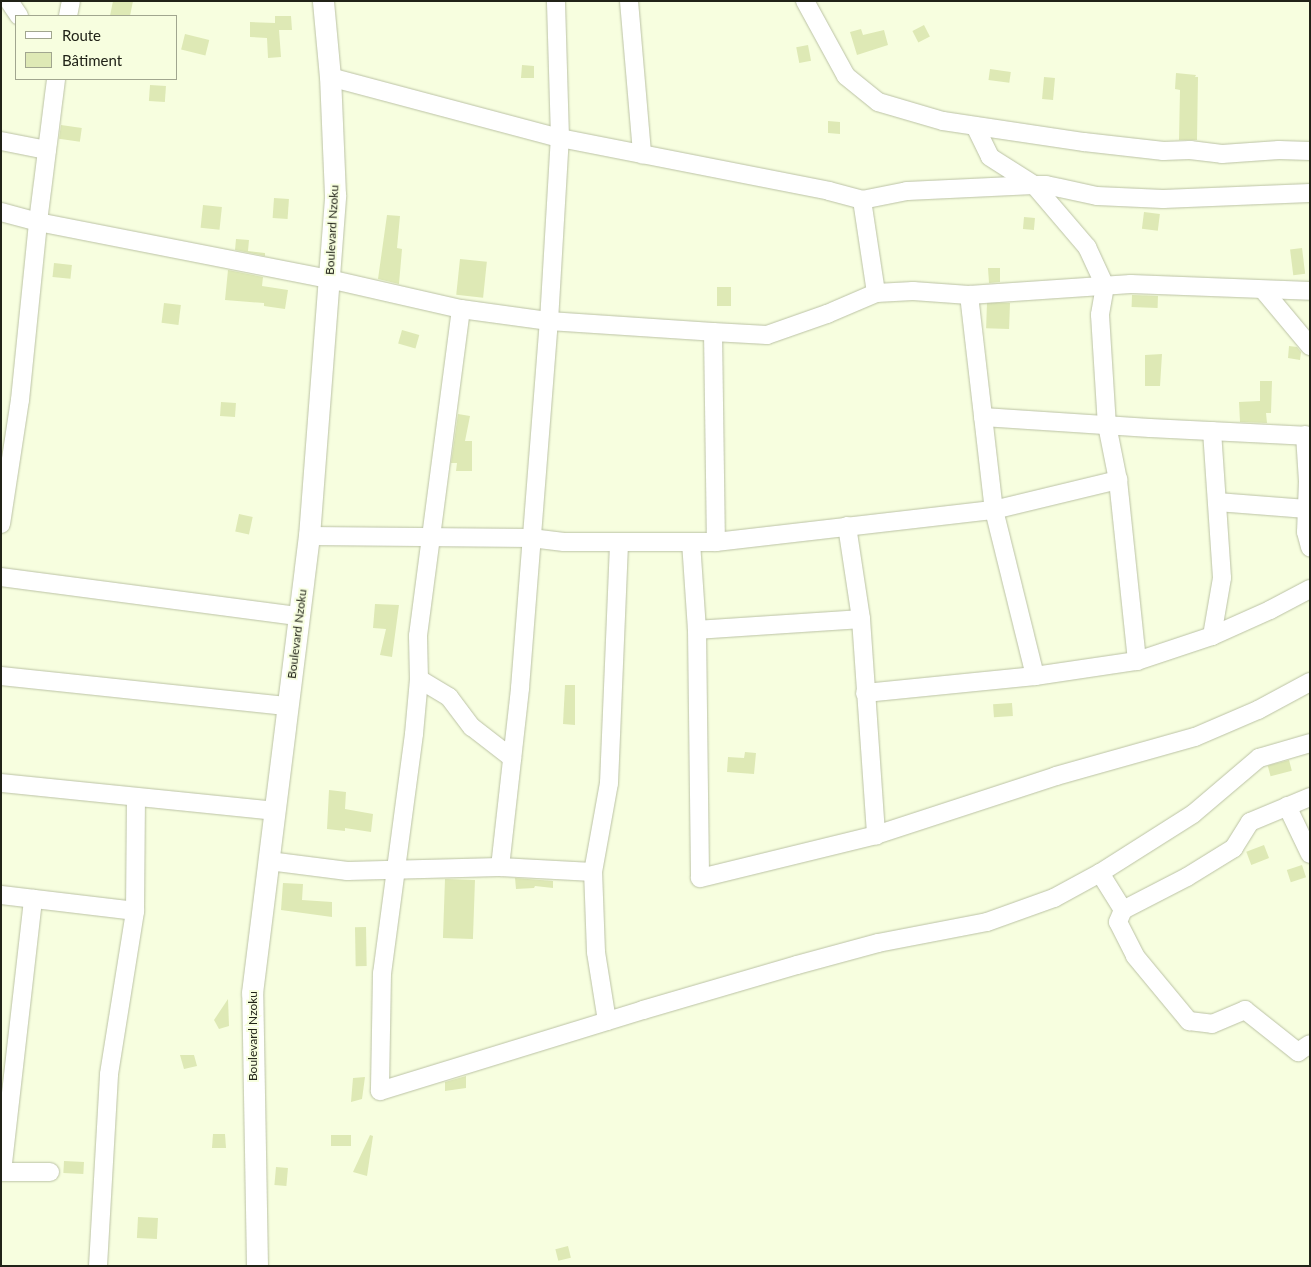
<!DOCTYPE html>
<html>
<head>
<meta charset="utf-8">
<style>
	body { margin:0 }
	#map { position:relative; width:1311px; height:1267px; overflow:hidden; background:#f7fedf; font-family:Lato,sans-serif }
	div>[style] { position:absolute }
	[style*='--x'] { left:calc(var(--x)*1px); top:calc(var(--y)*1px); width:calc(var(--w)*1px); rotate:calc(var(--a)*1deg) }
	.building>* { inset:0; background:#dee9b5; transform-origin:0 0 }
	.roads { filter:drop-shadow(0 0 1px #bbc2a5) drop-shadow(0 0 1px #bbc2a5) }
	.minor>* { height:18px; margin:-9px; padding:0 9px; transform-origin:9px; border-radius:9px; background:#fff }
	.tertiary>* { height:21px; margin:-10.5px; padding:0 10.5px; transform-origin:10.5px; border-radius:10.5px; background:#fff }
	span { translate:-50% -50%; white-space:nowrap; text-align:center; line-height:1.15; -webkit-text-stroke:4px #f7fedf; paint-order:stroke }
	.street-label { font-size:12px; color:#212318 }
	.frame { position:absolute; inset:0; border:2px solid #212318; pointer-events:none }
	.legend { position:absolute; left:15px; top:15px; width:162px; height:65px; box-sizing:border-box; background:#f7fedf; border:1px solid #a1a68f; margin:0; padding:6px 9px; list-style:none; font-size:15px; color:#212318 }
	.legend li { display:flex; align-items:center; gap:10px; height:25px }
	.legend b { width:25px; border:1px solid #a1a68f }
</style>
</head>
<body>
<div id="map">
	<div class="building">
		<i style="clip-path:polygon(113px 1px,133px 1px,130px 16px,110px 16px)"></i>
		<i style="clip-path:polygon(275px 16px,291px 16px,292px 30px,279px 30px,281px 57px,268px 58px,267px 38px,250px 37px,250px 22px,275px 23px)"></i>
		<i style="left:924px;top:25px;width:13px;height:13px;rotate:63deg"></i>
		<i style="clip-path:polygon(861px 29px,863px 35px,884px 30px,888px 45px,857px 55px,850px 32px)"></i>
		<i style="left:185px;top:34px;width:25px;height:16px;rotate:14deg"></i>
		<i style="left:808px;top:45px;width:16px;height:12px;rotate:79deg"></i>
		<i style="clip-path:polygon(522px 65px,534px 66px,534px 78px,521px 78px)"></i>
		<i style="left:990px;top:69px;width:21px;height:11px;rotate:8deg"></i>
		<i style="clip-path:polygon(1176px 73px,1196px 75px,1195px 77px,1198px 77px,1197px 140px,1179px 140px,1180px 90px,1175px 89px)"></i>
		<i style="left:1044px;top:77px;width:11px;height:22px;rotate:5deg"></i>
		<i style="left:150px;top:85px;width:16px;height:16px;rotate:4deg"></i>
		<i style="clip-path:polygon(828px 121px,840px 122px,840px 134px,828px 133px)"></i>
		<i style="left:61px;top:125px;width:21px;height:14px;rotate:8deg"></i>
		<i style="left:274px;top:198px;width:15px;height:20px;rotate:4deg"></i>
		<i style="left:203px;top:205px;width:19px;height:23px;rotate:6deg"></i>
		<i style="left:1144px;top:212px;width:16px;height:17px;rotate:7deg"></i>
		<i style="clip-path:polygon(387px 215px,400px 216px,397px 248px,402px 249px,399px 284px,378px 279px)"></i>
		<i style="left:1024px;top:217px;width:11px;height:12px;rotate:5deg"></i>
		<i style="clip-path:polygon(236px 239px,249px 240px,248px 251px,265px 253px,265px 256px,235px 250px)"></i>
		<i style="left:1302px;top:248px;width:26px;height:12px;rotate:83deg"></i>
		<i style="left:460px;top:259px;width:27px;height:36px;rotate:6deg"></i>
		<i style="left:54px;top:263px;width:18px;height:14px;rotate:6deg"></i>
		<i style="clip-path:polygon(988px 268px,1000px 268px,1000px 282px,989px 283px)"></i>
		<i style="clip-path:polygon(228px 270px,263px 277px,262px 286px,288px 290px,285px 309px,264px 306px,264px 303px,225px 300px)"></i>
		<i style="left:717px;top:287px;width:14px;height:19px"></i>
		<i style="left:1132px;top:295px;width:26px;height:12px;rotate:2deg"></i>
		<i style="left:164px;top:303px;width:17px;height:20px;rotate:7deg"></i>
		<i style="left:1010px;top:303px;width:26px;height:23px;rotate:92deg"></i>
		<i style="left:402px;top:330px;width:18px;height:14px;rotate:16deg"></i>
		<i style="clip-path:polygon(1289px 346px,1297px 347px,1301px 352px,1300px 360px,1288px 358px)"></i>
		<i style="clip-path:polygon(1162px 354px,1160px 386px,1145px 386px,1145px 355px)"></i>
		<i style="clip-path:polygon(1260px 381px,1272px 381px,1271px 413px,1266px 413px,1267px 423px,1240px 422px,1239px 402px,1260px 401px)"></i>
		<i style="left:221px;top:402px;width:15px;height:14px;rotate:4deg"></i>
		<i style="clip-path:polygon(458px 414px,470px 416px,465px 441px,472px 441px,472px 471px,456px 471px,457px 463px,451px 463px)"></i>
		<i style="left:239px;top:514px;width:14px;height:18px;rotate:12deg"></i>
		<i style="clip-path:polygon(375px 604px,399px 605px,392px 657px,380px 655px,386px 629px,373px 628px)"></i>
		<i style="clip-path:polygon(565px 685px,575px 685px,575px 725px,563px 724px)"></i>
		<i style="left:1012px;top:703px;width:13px;height:19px;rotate:86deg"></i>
		<i style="clip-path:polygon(745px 752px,756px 753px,754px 774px,727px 772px,728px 757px,744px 758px)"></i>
		<i style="left:1289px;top:760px;width:11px;height:22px;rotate:75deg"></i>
		<i style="clip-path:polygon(329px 790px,346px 792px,345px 809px,373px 814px,371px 832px,345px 828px,345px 831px,327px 829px)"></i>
		<i style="left:1264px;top:845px;width:14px;height:19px;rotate:69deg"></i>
		<i style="left:1302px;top:865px;width:13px;height:16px;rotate:72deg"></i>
		<i style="clip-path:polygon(515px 878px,553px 881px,553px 888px,535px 886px,534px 888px,516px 889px)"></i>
		<i style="left:445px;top:879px;width:30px;height:59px;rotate:2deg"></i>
		<i style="clip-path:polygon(283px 883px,303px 884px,302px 900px,332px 902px,332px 917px,281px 910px)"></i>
		<i style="left:366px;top:927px;width:39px;height:11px;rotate:89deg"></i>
		<i style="clip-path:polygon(228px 999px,229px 1026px,219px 1029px,214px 1020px)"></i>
		<i style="clip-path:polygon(180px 1055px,194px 1055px,197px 1066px,184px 1069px)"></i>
		<i style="clip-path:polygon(466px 1076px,466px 1088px,445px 1091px,445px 1082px)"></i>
		<i style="clip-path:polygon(365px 1077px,362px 1099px,351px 1102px,353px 1078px)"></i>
		<i style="clip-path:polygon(213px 1134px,225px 1134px,226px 1148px,212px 1148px)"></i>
		<i style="left:331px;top:1135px;width:20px;height:11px"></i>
		<i style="clip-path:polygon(370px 1135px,373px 1136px,367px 1176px,353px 1172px)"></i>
		<i style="left:64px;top:1161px;width:20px;height:12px;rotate:3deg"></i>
		<i style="left:276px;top:1167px;width:12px;height:18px;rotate:5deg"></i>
		<i style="left:138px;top:1217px;width:20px;height:21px;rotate:3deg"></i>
		<i style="left:568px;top:1246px;width:12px;height:13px;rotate:76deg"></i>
	</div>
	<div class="roads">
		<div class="minor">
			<i style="--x:9;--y:1;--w:18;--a:56"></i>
			<i style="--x:629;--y:1;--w:154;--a:85.1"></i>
			<i style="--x:805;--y:1;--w:85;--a:61.3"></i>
			<i style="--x:846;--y:76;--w:41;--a:39.1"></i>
			<i style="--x:878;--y:102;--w:68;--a:16.3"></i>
			<i style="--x:943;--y:121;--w:143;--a:8.5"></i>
			<i style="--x:1084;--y:142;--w:80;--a:6.5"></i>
			<i style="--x:1163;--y:151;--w:27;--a:-2"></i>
			<i style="--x:1190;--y:150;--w:32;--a:7"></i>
			<i style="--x:1222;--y:154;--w:57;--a:-4"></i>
			<i style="--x:1279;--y:150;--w:31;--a:2"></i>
			<i style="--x:68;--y:16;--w:15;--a:-79"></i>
			<i style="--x:330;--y:77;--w:238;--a:14.9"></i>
			<i style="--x:560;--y:138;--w:274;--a:11.1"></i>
			<i style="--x:829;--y:191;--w:34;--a:15"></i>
			<i style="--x:862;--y:200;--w:46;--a:-11.3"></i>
			<i style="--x:907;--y:191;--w:127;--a:-2.7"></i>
			<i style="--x:1034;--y:185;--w:12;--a:0"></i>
			<i style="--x:1046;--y:185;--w:52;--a:12.2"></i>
			<i style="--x:1097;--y:196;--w:66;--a:2.6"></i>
			<i style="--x:1163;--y:199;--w:147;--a:-2.3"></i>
			<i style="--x:975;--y:126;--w:34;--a:64"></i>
			<i style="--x:990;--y:157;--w:52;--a:32.5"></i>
			<i style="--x:1034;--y:185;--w:82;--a:49.5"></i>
			<i style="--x:1087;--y:247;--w:43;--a:65.2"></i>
			<i style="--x:1105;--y:286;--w:29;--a:100"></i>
			<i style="--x:1100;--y:315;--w:110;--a:86.4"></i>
			<i style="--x:1107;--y:425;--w:56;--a:78.7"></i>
			<i style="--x:1118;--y:480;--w:182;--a:84"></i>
			<i style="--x:1;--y:141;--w:47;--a:11.1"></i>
			<i style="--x:862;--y:200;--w:94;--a:81.4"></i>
			<i style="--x:1;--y:212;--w:38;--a:15"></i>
			<i style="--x:38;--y:222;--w:297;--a:11.1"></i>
			<i style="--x:329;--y:279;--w:135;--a:12.8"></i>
			<i style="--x:461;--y:309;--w:89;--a:7.8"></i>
			<i style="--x:549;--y:321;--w:164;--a:3.8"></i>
			<i style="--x:713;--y:332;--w:54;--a:3.2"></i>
			<i style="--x:767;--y:335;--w:64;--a:-19.3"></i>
			<i style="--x:827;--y:314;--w:53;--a:-23.2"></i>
			<i style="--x:876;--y:293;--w:37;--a:-3"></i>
			<i style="--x:913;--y:291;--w:56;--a:4.1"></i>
			<i style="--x:969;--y:295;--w:162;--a:-3.9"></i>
			<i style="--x:1131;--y:284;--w:179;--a:2.2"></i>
			<i style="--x:1264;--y:291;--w:72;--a:50.1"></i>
			<i style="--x:969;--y:295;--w:216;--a:83.4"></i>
			<i style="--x:994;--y:510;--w:171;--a:76.1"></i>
			<i style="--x:461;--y:309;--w:330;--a:97.5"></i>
			<i style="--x:418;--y:636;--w:43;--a:88.7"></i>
			<i style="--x:419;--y:679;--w:55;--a:95.2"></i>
			<i style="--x:414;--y:734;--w:241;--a:97.6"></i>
			<i style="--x:382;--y:973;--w:118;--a:91"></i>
			<i style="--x:380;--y:1091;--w:275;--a:-17.1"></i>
			<i style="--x:643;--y:1010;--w:160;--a:-16.3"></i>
			<i style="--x:797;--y:965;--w:84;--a:-15.2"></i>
			<i style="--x:878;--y:943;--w:111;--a:-10.9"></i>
			<i style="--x:987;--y:922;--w:71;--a:-19.7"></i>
			<i style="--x:1054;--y:898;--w:52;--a:-28.5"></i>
			<i style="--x:1100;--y:873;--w:110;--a:-32.4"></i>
			<i style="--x:1193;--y:814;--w:87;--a:-40.3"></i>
			<i style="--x:1259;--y:758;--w:53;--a:-16.4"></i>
			<i style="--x:713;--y:332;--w:210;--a:89.2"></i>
			<i style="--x:983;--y:417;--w:167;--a:3.8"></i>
			<i style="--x:1150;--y:428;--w:160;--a:2.9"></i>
			<i style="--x:1212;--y:431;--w:147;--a:86.1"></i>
			<i style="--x:1222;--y:578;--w:59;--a:99.8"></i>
			<i style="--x:1305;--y:435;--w:46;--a:86.3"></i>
			<i style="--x:1308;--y:481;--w:51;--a:92.2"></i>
			<i style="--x:1306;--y:532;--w:16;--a:75"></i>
			<i style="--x:1217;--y:502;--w:90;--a:4.4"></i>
			<i style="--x:1;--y:524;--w:125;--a:-81.3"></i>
			<i style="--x:20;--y:400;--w:179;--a:-84.2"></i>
			<i style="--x:38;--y:222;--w:144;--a:-82.8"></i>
			<i style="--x:847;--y:526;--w:94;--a:81.4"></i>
			<i style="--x:861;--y:619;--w:217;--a:86"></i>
			<i style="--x:309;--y:536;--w:222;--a:0.5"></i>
			<i style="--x:531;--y:538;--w:33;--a:7"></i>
			<i style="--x:564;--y:542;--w:152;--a:0"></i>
			<i style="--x:716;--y:542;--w:280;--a:-6.6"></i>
			<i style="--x:994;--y:510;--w:128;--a:-13.6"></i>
			<i style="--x:691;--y:542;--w:88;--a:86.1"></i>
			<i style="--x:697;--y:630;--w:248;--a:89.3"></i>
			<i style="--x:700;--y:878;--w:181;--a:-13.7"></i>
			<i style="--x:876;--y:835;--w:189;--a:-18.1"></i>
			<i style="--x:1056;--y:776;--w:144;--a:-15.7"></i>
			<i style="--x:1195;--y:737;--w:69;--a:-23.2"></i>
			<i style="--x:1258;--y:710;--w:59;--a:-28.3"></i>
			<i style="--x:1;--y:577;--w:301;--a:7.5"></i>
			<i style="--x:697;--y:630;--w:164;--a:-3.8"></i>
			<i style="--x:1;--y:676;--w:289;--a:6"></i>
			<i style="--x:419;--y:679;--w:35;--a:31"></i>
			<i style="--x:449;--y:697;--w:38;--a:53"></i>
			<i style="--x:472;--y:727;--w:51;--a:37.8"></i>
			<i style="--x:865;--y:693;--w:171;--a:-5.7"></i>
			<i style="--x:1035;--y:676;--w:103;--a:-8.4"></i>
			<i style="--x:1137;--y:661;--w:79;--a:-18.4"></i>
			<i style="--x:1212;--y:636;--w:64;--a:-24.1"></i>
			<i style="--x:1270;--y:610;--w:45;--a:-27.7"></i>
			<i style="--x:1;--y:783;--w:275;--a:5.8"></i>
			<i style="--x:1310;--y:797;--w:65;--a:157.4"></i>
			<i style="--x:1250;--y:822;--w:31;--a:122"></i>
			<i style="--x:1234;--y:848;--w:55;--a:148.3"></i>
			<i style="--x:1187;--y:877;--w:72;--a:152.7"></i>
			<i style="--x:1123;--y:910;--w:13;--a:113"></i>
			<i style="--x:1118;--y:922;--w:38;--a:63"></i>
			<i style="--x:1135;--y:956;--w:85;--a:50.3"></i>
			<i style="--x:1189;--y:1021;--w:23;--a:7"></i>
			<i style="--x:1212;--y:1024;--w:36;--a:-23"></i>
			<i style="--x:1245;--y:1010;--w:68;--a:38.4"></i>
			<i style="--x:1298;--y:1052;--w:14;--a:-34"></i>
			<i style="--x:1287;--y:806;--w:53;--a:64.4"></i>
			<i style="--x:269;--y:861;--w:79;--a:7.3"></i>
			<i style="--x:347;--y:871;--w:153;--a:-1.5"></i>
			<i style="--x:500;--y:867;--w:93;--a:3.1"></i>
			<i style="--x:500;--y:867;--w:180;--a:-83.6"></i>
			<i style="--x:520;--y:688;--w:368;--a:-85.5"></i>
			<i style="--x:549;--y:321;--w:183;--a:-86.6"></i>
			<i style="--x:560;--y:138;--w:137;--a:-91.7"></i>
			<i style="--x:1100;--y:873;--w:44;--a:58.1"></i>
			<i style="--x:1;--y:895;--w:135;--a:6.8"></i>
			<i style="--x:607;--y:1021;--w:70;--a:-99.1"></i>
			<i style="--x:596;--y:952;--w:80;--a:-92.1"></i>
			<i style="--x:593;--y:872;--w:90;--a:-79.8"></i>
			<i style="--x:609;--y:783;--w:241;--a:-87.6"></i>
			<i style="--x:1;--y:1172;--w:49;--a:0"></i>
			<i style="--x:2;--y:1172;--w:275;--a:-83.5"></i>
			<i style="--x:98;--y:1266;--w:192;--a:-86.7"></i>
			<i style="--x:109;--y:1074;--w:165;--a:-80.9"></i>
			<i style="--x:135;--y:911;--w:114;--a:-89.5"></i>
		</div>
		<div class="tertiary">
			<i style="--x:257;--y:1266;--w:273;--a:-91"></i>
			<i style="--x:252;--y:993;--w:461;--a:-82.9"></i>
			<i style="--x:309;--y:536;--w:342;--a:-85.6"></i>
			<i style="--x:335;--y:195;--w:118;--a:-92.4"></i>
			<i style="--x:330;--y:77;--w:76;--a:-95.3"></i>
		</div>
	</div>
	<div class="street-label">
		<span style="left:332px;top:230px;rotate:-87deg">Boulevard Nzoku</span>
		<span style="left:297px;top:634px;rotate:-83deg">Boulevard Nzoku</span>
		<span style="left:253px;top:1036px;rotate:-90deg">Boulevard Nzoku</span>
	</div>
	<div class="frame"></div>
	<ul class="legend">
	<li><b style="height:6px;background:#fff"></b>Route</li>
	<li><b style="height:14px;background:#dee9b5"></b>Bâtiment</li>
	</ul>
</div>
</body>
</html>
